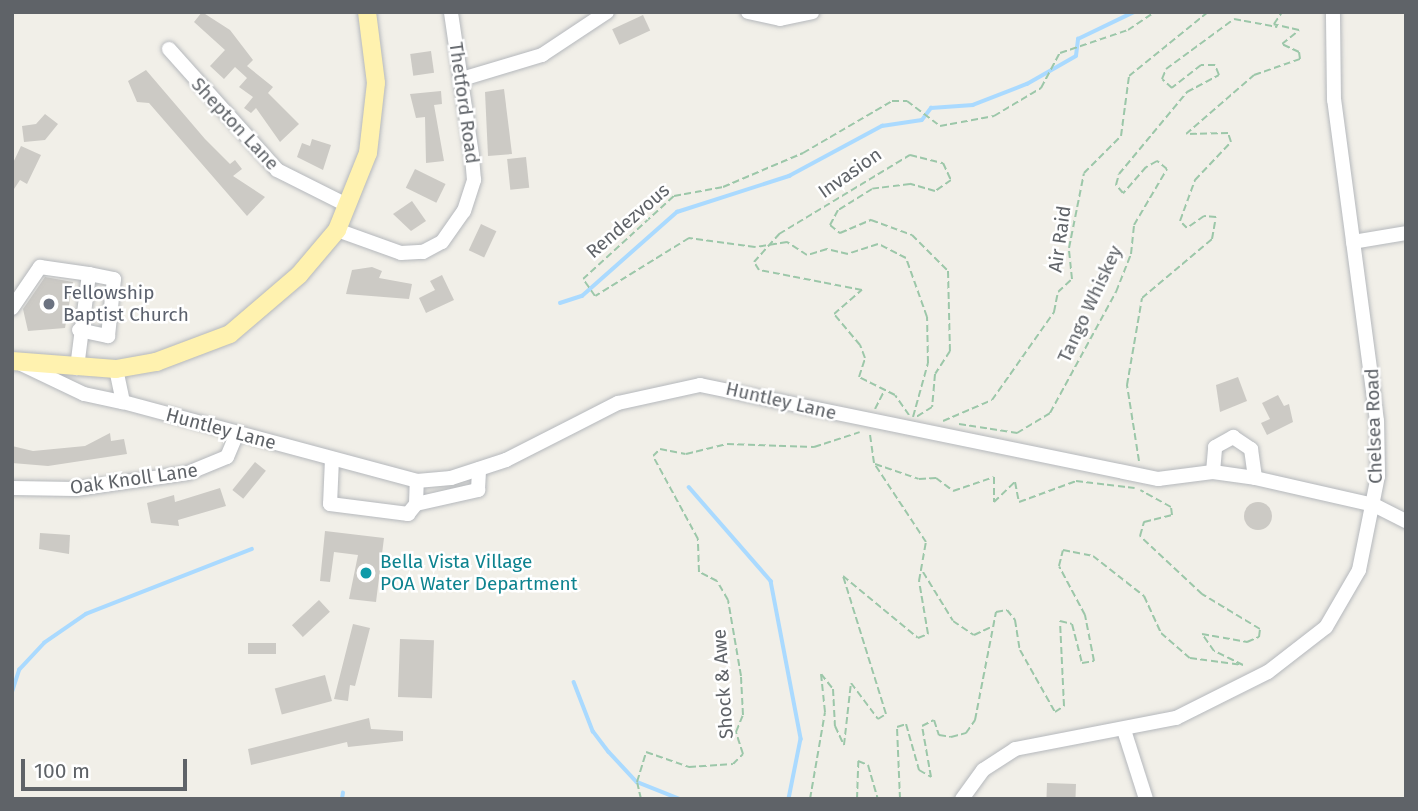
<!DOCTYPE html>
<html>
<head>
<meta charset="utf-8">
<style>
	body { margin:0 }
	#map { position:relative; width:1418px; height:811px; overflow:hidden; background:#f1efe8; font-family:"Fira Sans",sans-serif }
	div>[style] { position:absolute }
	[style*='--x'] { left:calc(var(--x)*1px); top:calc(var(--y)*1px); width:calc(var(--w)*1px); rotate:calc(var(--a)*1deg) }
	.stream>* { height:3.5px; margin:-1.75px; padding:0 1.75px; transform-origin:1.75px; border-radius:1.75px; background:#aadaff }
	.building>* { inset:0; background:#cccac5; transform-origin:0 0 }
	.round { border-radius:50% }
	.path>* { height:2px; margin-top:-1px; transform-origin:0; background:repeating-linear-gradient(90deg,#9cc7a9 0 7px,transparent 0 10.5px) }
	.roads { filter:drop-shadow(0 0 2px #b5b8bc) drop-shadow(0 0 2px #b5b8bc) }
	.minor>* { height:14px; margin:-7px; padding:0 7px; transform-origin:7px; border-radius:7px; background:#fff }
	.major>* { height:18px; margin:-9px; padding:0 9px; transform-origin:9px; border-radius:9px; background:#fff2af }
	.dots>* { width:19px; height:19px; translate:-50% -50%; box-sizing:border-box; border:4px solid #fff; border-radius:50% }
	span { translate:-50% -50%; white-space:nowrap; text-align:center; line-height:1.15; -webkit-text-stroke:5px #fff; paint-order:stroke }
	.street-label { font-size:19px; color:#5f6368 }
	.worship-label { font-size:19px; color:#5b616d }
	.left { translate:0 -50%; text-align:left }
	.culture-label { font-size:19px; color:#0d838f }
	.frame { position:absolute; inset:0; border:14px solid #5f6368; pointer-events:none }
	.scale { position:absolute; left:21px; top:759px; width:166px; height:32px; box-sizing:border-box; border:4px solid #5f6368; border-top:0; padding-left:9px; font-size:21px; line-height:24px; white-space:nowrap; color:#5f6368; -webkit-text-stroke:5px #fff; paint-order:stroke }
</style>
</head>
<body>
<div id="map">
	<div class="stream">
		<i style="--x:560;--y:303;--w:23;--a:-18"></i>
		<i style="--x:582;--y:296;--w:127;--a:-41.5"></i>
		<i style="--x:677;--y:212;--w:118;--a:-17.8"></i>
		<i style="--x:789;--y:176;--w:106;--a:-28.3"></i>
		<i style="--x:882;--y:126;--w:40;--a:-8.5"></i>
		<i style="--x:922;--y:120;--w:15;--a:-53"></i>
		<i style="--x:931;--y:108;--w:42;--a:-4.1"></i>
		<i style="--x:973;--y:105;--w:58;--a:-21.3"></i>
		<i style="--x:1027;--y:84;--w:56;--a:-29.7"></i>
		<i style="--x:1076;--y:56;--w:17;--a:-83"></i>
		<i style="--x:1078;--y:39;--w:62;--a:-25.7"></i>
		<i style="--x:689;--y:487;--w:125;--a:48.9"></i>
		<i style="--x:771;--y:581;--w:161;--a:79.2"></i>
		<i style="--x:801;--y:739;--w:61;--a:101.3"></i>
		<i style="--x:574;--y:682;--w:53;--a:68.8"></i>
		<i style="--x:593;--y:731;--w:26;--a:53"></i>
		<i style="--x:609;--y:752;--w:41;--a:47"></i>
		<i style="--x:637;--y:782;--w:46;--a:21.6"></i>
		<i style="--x:12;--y:692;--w:23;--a:-72"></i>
		<i style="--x:19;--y:670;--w:37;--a:-47"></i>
		<i style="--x:44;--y:643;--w:51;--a:-34.6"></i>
		<i style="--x:86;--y:614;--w:178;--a:-21.4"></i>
		<i style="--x:342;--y:799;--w:6;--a:-81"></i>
	</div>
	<div class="building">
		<i style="clip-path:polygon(202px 12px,230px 30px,253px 60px,247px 66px,273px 87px,268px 93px,299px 124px,280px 142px,256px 108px,251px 113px,244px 108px,253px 97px,239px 87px,247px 78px,235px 67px,224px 79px,210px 66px,225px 50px,194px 22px)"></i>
		<i style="left:643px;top:15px;width:17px;height:34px;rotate:65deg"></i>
		<i style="left:431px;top:51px;width:22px;height:21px;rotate:82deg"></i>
		<i style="clip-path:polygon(146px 70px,205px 139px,230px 164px,235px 160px,242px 169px,233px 176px,265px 197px,247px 216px,149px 103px,137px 102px,128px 81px)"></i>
		<i style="clip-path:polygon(504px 89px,512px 154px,488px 156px,485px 92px)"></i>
		<i style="clip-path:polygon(441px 91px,442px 104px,434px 105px,444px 161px,426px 163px,425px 117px,416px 118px,410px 94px)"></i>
		<i style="clip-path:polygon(45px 114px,58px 124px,45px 140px,24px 142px,22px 126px,36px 124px)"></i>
		<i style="clip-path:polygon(312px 139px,331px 145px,323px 170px,297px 157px,302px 143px,310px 146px)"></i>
		<i style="clip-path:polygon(21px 146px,41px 155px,27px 184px,20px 180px,12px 192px,12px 165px)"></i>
		<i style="left:526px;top:157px;width:31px;height:19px;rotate:84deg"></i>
		<i style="left:415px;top:169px;width:34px;height:21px;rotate:26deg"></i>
		<i style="clip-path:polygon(412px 201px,426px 221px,411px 231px,393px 214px)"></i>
		<i style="left:481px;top:224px;width:17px;height:29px;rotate:25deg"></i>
		<i style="clip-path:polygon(372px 267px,382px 271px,379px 278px,412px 284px,409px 299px,346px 294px,352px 270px)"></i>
		<i style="clip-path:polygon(442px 275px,454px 300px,426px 313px,419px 298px,435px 290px,430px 281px)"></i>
		<i style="clip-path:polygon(45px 277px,73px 282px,65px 328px,28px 331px,23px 309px)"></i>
		<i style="clip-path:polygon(1238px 377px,1247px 401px,1220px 412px,1216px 385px)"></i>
		<i style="clip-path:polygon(1278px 395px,1284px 406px,1289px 404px,1293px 422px,1267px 435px,1261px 423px,1270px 419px,1262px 403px)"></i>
		<i style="clip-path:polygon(110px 433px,111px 441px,124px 439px,127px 454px,48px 466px,12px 463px,12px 446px,33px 451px,85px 446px)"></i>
		<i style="left:255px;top:462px;width:14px;height:36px;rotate:39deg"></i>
		<i style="clip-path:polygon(220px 488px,226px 506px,178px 520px,179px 526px,151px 523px,147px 503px,174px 495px,175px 502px)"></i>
		<i class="round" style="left:1244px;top:502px;width:28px;height:28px"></i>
		<i style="clip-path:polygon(325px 531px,384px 538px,376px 602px,349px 599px,358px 555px,334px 552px,330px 582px,320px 581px)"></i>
		<i style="clip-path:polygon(40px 533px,70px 535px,69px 554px,39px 549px)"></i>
		<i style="left:319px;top:600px;width:16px;height:37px;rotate:47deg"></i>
		<i style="clip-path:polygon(353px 624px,370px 628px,355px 686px,350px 685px,348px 701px,334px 699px)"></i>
		<i style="left:400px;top:639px;width:34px;height:58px;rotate:2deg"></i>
		<i style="left:276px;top:643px;width:11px;height:28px;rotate:90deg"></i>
		<i style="left:325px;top:675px;width:27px;height:52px;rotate:75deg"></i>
		<i style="clip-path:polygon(369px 718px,371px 729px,403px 731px,403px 741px,348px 747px,347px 742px,251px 765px,248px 749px)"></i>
		<i style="left:1047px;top:783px;width:29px;height:16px;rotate:2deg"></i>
	</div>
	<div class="path">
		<i style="--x:875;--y:409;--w:22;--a:-63"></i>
		<i style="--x:909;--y:415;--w:24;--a:-125"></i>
		<i style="--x:895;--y:395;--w:40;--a:-153.4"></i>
		<i style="--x:859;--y:377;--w:20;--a:-72"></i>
		<i style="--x:865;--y:358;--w:14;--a:-111"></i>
		<i style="--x:860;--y:345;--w:40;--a:-130"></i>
		<i style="--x:834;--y:314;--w:37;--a:-41"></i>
		<i style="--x:862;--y:290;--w:105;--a:-169"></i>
		<i style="--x:759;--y:270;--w:9;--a:-122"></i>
		<i style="--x:754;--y:262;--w:38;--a:-48"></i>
		<i style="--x:779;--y:234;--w:153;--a:-31.1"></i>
		<i style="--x:910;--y:155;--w:34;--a:14"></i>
		<i style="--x:943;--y:163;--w:19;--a:65"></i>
		<i style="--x:951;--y:180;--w:19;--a:145"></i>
		<i style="--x:935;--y:191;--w:26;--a:-164"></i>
		<i style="--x:910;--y:184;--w:38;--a:173"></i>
		<i style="--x:872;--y:189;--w:40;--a:148"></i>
		<i style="--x:838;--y:210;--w:17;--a:118"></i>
		<i style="--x:830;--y:225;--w:13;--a:39"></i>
		<i style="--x:840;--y:233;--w:34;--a:-23"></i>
		<i style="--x:871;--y:220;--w:44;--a:20.1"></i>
		<i style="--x:912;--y:235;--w:51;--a:45"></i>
		<i style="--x:948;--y:271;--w:80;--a:88.6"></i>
		<i style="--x:950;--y:351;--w:27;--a:123"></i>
		<i style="--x:935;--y:374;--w:33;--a:95"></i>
		<i style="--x:932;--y:407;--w:19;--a:148"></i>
		<i style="--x:913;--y:417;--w:56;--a:-74.5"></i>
		<i style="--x:928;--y:363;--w:46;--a:-91.2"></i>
		<i style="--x:927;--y:317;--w:63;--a:-109.6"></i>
		<i style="--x:906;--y:258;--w:31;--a:-153"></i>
		<i style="--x:878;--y:244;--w:32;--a:162"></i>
		<i style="--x:848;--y:254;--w:22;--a:-167"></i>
		<i style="--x:827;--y:249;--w:21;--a:163"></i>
		<i style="--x:807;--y:255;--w:24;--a:-147"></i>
		<i style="--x:787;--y:242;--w:32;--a:171"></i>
		<i style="--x:755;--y:247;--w:67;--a:-172.2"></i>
		<i style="--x:689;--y:238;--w:110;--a:148.3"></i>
		<i style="--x:595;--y:296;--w:21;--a:-125"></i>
		<i style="--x:583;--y:279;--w:123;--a:-42.4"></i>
		<i style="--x:674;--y:196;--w:50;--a:-10.4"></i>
		<i style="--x:723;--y:187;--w:87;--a:-23"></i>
		<i style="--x:803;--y:153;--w:103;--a:-30.3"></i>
		<i style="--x:892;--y:101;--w:15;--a:0"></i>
		<i style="--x:907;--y:101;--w:41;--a:37.1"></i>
		<i style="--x:940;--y:126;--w:55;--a:-10.5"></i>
		<i style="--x:994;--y:116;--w:55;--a:-30.8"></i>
		<i style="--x:1041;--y:88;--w:40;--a:-62"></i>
		<i style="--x:1060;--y:53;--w:72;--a:-18.7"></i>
		<i style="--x:1128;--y:30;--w:32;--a:-34"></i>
		<i style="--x:943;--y:421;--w:53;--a:-23.2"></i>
		<i style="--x:992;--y:400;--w:108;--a:-54.8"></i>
		<i style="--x:1054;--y:312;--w:20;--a:-79"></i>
		<i style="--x:1058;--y:292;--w:19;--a:-43"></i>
		<i style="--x:1072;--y:279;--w:31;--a:-96"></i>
		<i style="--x:1069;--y:248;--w:76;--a:-78.7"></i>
		<i style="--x:1084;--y:173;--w:52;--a:-45"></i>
		<i style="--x:1121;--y:136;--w:61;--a:-82.4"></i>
		<i style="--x:1129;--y:76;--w:102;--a:-39"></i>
		<i style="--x:959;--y:424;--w:59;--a:8.8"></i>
		<i style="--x:1017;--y:433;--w:39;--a:-31"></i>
		<i style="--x:1050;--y:413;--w:138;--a:-61.4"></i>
		<i style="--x:1116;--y:292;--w:41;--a:-68.5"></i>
		<i style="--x:1131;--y:254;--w:29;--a:-84"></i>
		<i style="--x:1134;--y:225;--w:65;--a:-59.5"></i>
		<i style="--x:1167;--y:169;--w:13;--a:-141"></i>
		<i style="--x:1157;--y:161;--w:13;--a:151"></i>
		<i style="--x:1146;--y:167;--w:35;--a:131"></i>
		<i style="--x:1123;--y:193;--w:11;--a:-131"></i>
		<i style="--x:1116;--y:185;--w:11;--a:-75"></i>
		<i style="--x:1119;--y:174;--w:107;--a:-50.3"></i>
		<i style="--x:1187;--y:92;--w:36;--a:-28"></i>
		<i style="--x:1219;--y:75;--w:11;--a:-112"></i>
		<i style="--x:1215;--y:65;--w:14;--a:180"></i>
		<i style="--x:1201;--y:65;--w:37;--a:142"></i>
		<i style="--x:1172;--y:88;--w:13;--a:-138"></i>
		<i style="--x:1162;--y:79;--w:11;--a:-68"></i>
		<i style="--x:1166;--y:69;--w:84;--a:-36.3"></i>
		<i style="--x:1234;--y:19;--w:44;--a:10.5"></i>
		<i style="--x:1139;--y:461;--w:77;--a:-99"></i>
		<i style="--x:1127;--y:385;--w:88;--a:-80.2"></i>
		<i style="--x:1142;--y:298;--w:92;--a:-40.1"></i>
		<i style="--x:1212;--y:239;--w:22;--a:-80"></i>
		<i style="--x:1216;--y:217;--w:12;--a:-175"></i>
		<i style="--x:1204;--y:216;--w:21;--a:145"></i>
		<i style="--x:1187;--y:228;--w:10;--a:-135"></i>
		<i style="--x:1180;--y:221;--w:44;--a:-69.9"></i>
		<i style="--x:1195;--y:180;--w:52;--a:-46.5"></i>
		<i style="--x:1231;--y:142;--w:9;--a:-108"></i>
		<i style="--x:1228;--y:133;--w:42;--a:178.6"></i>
		<i style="--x:1186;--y:134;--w:90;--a:-40.9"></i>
		<i style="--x:1254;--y:75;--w:49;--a:-19.2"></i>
		<i style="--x:1300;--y:59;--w:7;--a:-98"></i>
		<i style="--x:1299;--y:52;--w:19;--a:-155"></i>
		<i style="--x:1282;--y:44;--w:22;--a:-39"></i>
		<i style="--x:1299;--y:30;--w:26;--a:-167"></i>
		<i style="--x:1274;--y:24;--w:14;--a:-56"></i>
		<i style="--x:875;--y:464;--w:46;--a:18.8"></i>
		<i style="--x:919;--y:479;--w:17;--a:-3"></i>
		<i style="--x:936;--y:478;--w:21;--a:37"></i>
		<i style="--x:953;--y:491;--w:43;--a:-18.9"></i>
		<i style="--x:994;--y:477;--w:25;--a:90"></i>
		<i style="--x:994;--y:502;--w:29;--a:-44"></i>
		<i style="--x:1015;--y:482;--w:20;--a:79"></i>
		<i style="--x:1019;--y:502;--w:61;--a:-20.2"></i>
		<i style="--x:1076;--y:481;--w:59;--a:6.8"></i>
		<i style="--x:923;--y:572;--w:57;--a:58.5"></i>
		<i style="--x:953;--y:621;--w:25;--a:34"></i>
		<i style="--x:974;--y:635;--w:21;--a:-25"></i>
		<i style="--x:641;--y:799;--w:17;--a:-103"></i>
		<i style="--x:637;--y:782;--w:31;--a:-73"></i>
		<i style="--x:646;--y:752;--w:46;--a:19.2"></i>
		<i style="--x:689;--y:767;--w:44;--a:-3.9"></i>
		<i style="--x:733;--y:764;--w:14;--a:-45"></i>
		<i style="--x:743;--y:754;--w:23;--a:-108"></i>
		<i style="--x:736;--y:732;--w:18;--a:-68"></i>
		<i style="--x:743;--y:715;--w:39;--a:-93"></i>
		<i style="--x:741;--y:676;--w:77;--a:-99.7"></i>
		<i style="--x:728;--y:600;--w:22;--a:-120"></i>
		<i style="--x:717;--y:581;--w:20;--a:-153"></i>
		<i style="--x:699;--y:572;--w:33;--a:-92"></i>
		<i style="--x:698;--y:539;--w:94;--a:-118.5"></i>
		<i style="--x:653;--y:456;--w:10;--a:-45"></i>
		<i style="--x:660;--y:449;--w:26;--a:11"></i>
		<i style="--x:686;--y:454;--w:42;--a:-13.7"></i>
		<i style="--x:727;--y:444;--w:87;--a:2"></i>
		<i style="--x:814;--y:447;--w:48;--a:-18.1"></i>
		<i style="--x:810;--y:799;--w:88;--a:-80.2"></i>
		<i style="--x:825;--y:712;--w:38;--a:-96"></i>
		<i style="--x:821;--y:674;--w:19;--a:51"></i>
		<i style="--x:833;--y:689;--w:37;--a:87"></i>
		<i style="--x:835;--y:726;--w:21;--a:65"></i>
		<i style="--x:844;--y:745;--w:62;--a:-83.6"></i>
		<i style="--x:851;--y:683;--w:45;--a:53.1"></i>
		<i style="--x:878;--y:719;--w:9;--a:-32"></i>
		<i style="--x:886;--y:714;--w:145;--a:-107.3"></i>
		<i style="--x:843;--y:576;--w:97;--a:39.6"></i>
		<i style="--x:918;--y:638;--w:11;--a:-22"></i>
		<i style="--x:928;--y:634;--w:54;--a:-99.6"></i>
		<i style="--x:919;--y:581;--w:40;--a:-80"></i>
		<i style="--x:926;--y:542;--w:95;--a:-123.4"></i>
		<i style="--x:874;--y:463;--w:29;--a:-98"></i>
		<i style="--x:857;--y:799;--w:38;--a:-88"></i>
		<i style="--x:858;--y:761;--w:11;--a:22"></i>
		<i style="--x:868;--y:765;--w:35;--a:74"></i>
		<i style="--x:900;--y:799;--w:72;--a:-92.4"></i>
		<i style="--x:897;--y:727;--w:9;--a:-18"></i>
		<i style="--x:906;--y:724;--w:48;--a:74.2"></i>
		<i style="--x:919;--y:770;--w:14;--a:30"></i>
		<i style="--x:931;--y:777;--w:52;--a:-100"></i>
		<i style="--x:922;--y:726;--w:13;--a:-27"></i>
		<i style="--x:934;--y:720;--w:16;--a:72"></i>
		<i style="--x:939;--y:735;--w:12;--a:9"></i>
		<i style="--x:951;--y:737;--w:16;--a:-15"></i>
		<i style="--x:966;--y:733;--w:16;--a:-55"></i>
		<i style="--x:975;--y:720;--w:110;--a:-79"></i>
		<i style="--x:996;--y:612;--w:11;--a:-10"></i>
		<i style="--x:1007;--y:610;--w:13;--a:51"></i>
		<i style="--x:1015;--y:620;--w:30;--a:81"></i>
		<i style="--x:1020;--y:650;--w:71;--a:60.6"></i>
		<i style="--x:1055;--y:712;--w:11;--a:-34"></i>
		<i style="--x:1064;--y:706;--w:85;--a:-92.7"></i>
		<i style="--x:1060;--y:621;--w:12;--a:14"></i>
		<i style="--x:1072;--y:624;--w:40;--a:75.6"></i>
		<i style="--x:1082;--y:663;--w:12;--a:-9"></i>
		<i style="--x:1094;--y:661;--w:47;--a:-101.1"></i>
		<i style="--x:1085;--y:615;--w:55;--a:-118"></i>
		<i style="--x:1059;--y:566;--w:16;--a:-76"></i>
		<i style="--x:1063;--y:550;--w:31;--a:11"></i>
		<i style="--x:1093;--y:556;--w:65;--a:38.1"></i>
		<i style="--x:1144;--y:596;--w:41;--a:65.3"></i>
		<i style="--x:1161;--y:633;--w:38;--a:41"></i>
		<i style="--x:1190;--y:658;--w:53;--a:7.5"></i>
		<i style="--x:1243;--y:665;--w:32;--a:-154"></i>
		<i style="--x:1214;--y:651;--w:21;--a:-125"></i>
		<i style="--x:1202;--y:634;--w:46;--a:10.1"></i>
		<i style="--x:1247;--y:642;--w:13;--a:-23"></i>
		<i style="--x:1259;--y:637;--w:8;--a:-83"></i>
		<i style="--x:1260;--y:629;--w:68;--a:-148.9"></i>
		<i style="--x:1202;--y:594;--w:85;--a:-136.9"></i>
		<i style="--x:1140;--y:536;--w:15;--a:-74"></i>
		<i style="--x:1144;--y:522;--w:29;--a:-14"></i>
		<i style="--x:1172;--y:515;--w:8;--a:-97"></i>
		<i style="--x:1171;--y:507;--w:35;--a:-151"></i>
	</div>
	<div class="roads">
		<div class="minor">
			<i style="--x:748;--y:12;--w:33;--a:12"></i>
			<i style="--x:780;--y:19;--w:33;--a:-12"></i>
			<i style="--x:169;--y:49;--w:162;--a:48.2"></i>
			<i style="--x:277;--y:170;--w:78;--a:26.6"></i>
			<i style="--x:462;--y:79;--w:84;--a:-16.7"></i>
			<i style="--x:542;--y:55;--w:78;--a:-33.5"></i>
			<i style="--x:337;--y:230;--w:68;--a:19.8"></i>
			<i style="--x:401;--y:253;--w:22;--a:-3"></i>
			<i style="--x:423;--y:252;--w:21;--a:-28"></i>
			<i style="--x:442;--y:242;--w:38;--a:-55"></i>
			<i style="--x:464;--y:211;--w:33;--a:-72"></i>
			<i style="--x:474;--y:180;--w:25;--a:-95"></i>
			<i style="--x:472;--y:155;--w:145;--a:-98.4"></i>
			<i style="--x:1353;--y:242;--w:54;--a:-9.6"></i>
			<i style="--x:12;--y:308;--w:50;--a:-55.7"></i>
			<i style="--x:40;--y:267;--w:49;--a:8.1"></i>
			<i style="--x:89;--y:274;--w:95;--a:97.3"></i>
			<i style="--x:79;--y:330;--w:30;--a:12"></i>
			<i style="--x:108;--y:336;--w:57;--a:-84"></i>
			<i style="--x:114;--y:279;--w:25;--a:-169"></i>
			<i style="--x:19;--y:363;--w:72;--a:25.5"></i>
			<i style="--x:84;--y:394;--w:40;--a:12"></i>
			<i style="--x:116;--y:369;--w:34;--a:78"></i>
			<i style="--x:123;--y:402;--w:304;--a:15"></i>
			<i style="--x:417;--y:481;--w:34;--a:-5"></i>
			<i style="--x:451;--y:478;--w:58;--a:-18.1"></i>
			<i style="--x:506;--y:460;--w:126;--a:-27"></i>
			<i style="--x:618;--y:403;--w:84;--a:-12.4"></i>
			<i style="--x:700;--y:385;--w:468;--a:11.6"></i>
			<i style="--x:1158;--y:479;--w:55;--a:-7.3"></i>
			<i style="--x:1213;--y:472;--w:42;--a:8.1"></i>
			<i style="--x:1255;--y:478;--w:122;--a:12.8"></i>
			<i style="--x:1374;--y:505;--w:36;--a:27"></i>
			<i style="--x:332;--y:459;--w:45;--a:92.5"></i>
			<i style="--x:330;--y:504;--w:79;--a:7.3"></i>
			<i style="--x:408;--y:514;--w:13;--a:-51"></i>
			<i style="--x:416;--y:504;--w:23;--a:-88"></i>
			<i style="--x:1213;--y:472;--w:25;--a:-85"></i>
			<i style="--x:1215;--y:447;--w:21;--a:-29"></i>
			<i style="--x:1233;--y:437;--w:22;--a:34"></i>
			<i style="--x:1251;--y:449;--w:29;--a:82"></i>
			<i style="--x:12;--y:488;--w:64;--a:0.9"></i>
			<i style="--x:76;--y:489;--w:113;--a:-8.1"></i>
			<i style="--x:188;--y:473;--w:42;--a:-22.3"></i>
			<i style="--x:227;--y:457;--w:25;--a:-67"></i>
			<i style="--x:416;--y:504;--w:64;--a:-12.7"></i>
			<i style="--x:478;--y:490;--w:21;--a:-87"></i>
			<i style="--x:1124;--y:730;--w:72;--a:72.3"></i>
			<i style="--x:962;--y:799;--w:36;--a:-54"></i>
			<i style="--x:983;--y:770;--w:38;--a:-33"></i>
			<i style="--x:1015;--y:749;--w:164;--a:-10.9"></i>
			<i style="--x:1176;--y:718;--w:103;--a:-26.6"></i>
			<i style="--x:1268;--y:672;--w:73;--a:-37.8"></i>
			<i style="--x:1326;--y:627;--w:66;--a:-59.9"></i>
			<i style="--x:1359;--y:570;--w:96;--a:-78.6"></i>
			<i style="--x:1378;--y:476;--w:55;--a:-91"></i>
			<i style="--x:1377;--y:421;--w:324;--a:-97.6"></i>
			<i style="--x:1334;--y:100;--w:88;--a:-90.7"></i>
		</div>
		<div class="major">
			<i style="--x:12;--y:361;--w:104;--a:4.4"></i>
			<i style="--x:116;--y:369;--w:41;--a:-9.9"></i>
			<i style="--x:156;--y:362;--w:79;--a:-20.7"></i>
			<i style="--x:230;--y:334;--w:91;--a:-40.5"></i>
			<i style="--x:299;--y:275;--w:59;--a:-49.8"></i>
			<i style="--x:337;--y:230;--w:83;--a:-68.1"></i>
			<i style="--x:368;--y:153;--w:70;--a:-83.5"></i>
			<i style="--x:376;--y:83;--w:72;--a:-97.2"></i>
		</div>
	</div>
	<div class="dots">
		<i style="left:49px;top:304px;background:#6b7280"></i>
		<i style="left:366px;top:573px;background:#0f9aa8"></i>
	</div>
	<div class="street-label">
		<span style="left:464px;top:103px;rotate:82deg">Thetford Road</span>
		<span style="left:235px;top:124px;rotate:47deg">Shepton Lane</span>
		<span style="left:850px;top:173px;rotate:-35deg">Invasion</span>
		<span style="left:628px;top:221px;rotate:-41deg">Rendezvous</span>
		<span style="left:1060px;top:239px;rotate:-82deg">Air Raid</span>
		<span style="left:1090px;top:304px;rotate:-65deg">Tango Whiskey</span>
		<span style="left:781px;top:401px;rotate:13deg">Huntley Lane</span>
		<span style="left:1374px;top:426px;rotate:-92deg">Chelsea Road</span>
		<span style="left:221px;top:429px;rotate:15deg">Huntley Lane</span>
		<span style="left:134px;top:479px;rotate:-8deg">Oak Knoll Lane</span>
		<span style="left:723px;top:684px;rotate:-94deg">Shock &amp; Awe</span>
	</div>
	<div class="worship-label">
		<span class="left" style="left:63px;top:304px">Fellowship<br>Baptist Church</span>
	</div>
	<div class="culture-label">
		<span class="left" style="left:380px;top:573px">Bella Vista Village<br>POA Water Department</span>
	</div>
	<div class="frame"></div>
	<div class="scale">100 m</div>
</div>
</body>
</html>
